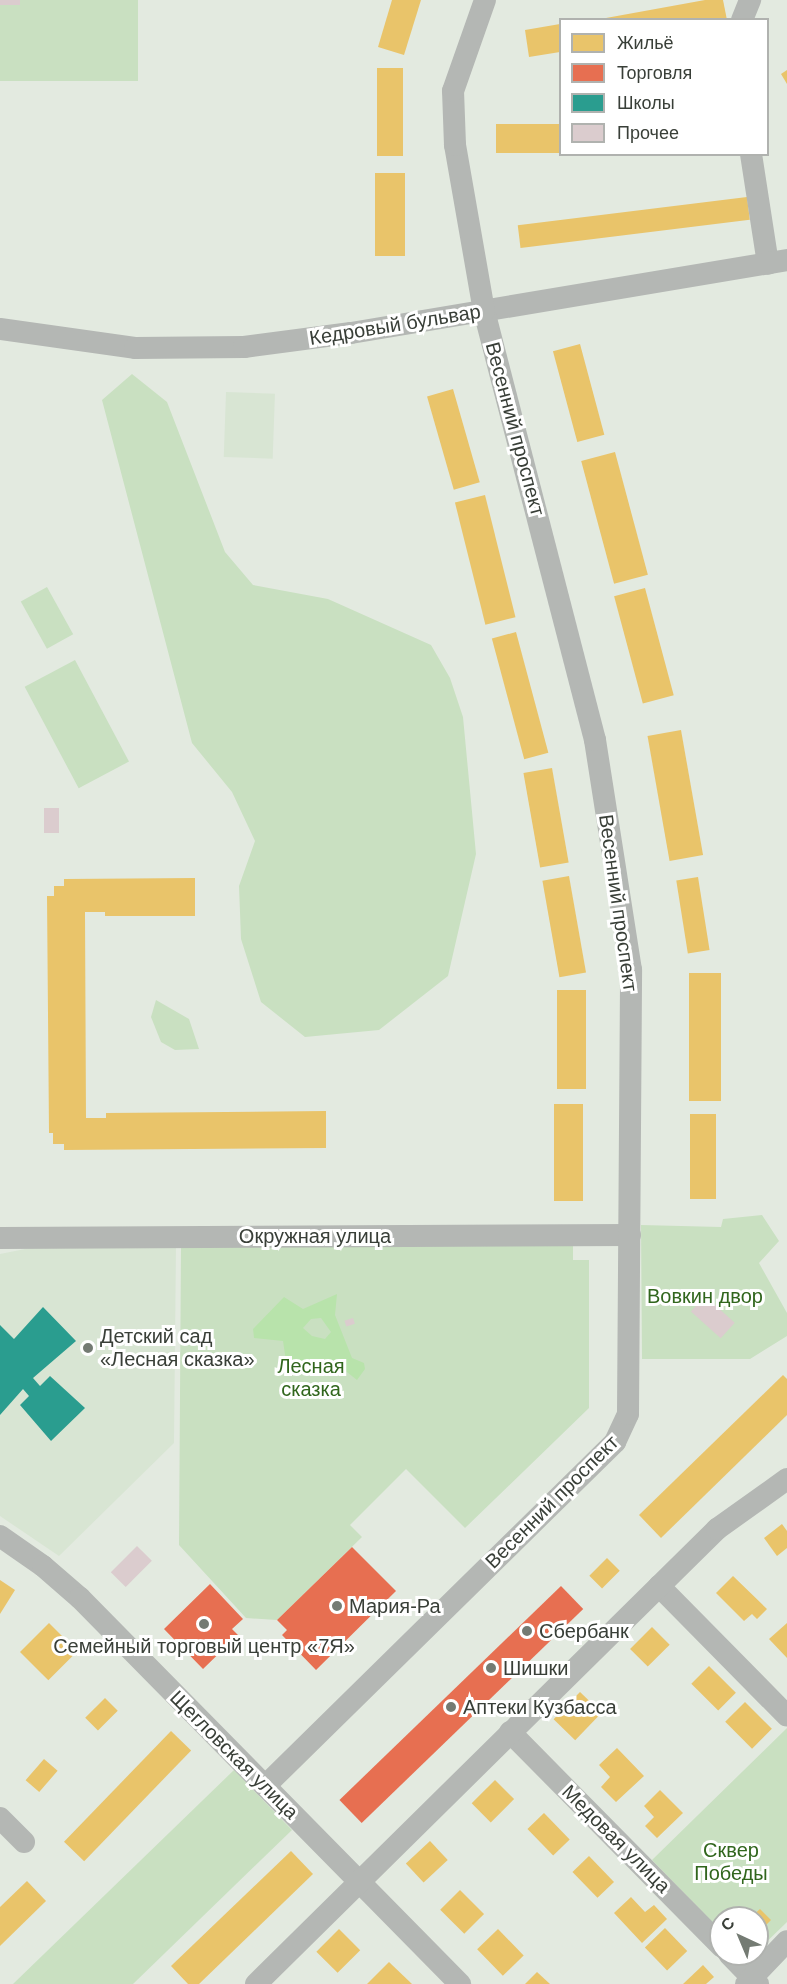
<!DOCTYPE html>
<html>
<head>
<meta charset="utf-8">
<style>
	body { margin:0 }
	#map { position:relative; width:787px; height:1984px; overflow:hidden; background:#e3eae0; font-family:Arial,sans-serif }
	div>[style] { position:absolute }
	[style*='--x'] { left:calc(var(--x)*1px); top:calc(var(--y)*1px); width:calc(var(--w)*1px); rotate:calc(var(--a)*1deg) }
	.built>* { inset:0; background:#d8e5d3; transform-origin:0 0 }
	.green>* { inset:0; background:#c9e0c1; transform-origin:0 0 }
	.water>* { inset:0; background:#b8e3ab }
	.homes>* { inset:0; background:#e9c46a; transform-origin:0 0 }
	.shops>* { inset:0; background:#e76f51; transform-origin:0 0 }
	.schools>* { inset:0; background:#2a9d8f }
	.building>* { inset:0; background:#dbccce; transform-origin:0 0 }
	.minor>* { height:22px; margin:-11px; padding:0 11px; transform-origin:11px; border-radius:11px; background:#b4b7b4 }
	.dots>* { width:16px; height:16px; translate:-50% -50%; box-sizing:border-box; border:3px solid #fff; border-radius:50% }
	span { translate:-50% -50%; white-space:nowrap; text-align:center; line-height:1.15; -webkit-text-stroke:6px #fff; paint-order:stroke }
	.street-label { font-size:20px; color:#393f38 }
	.park-label { font-size:20px; color:#31661d }
	.poi-label { font-size:20px; color:#393f38 }
	.left { translate:0 -50%; text-align:left }
	.legend { position:absolute; left:559px; top:18px; width:210px; height:138px; box-sizing:border-box; background:#fff; border:2px solid #b0b2af; margin:0; padding:8px 10px; list-style:none; font-size:18px; color:#393f38 }
	.legend li { display:flex; align-items:center; gap:12px; height:30px }
	.legend b { width:30px; border:2px solid #b0b2af }
	.north { position:absolute; left:709px; top:1906px; width:60px; height:60px; box-sizing:border-box; background:#fff; border:2px solid #b0b2af; border-radius:50%; rotate:316deg; font-size:16px; font-weight:700; line-height:24px; text-align:center; color:#393f38 }
	.north::after { content:''; display:block; margin:auto; width:21px; height:27px; background:#747b73; clip-path:polygon(50% 0,100% 100%,50% 72%,0 100%) }
</style>
</head>
<body>
<div id="map">
	<div class="built">
		<i style="left:226px;top:392px;width:49px;height:65px;rotate:2deg"></i>
		<i style="clip-path:polygon(176px 1247px,174px 1443px,59px 1556px,0 1516px,0 1254px,30px 1248px)"></i>
	</div>
	<div class="green">
		<i style="left:0;top:0;width:138px;height:81px"></i>
		<i style="clip-path:polygon(132px 374px,167px 402px,225px 552px,253px 585px,328px 599px,431px 645px,450px 678px,463px 717px,476px 854px,448px 976px,379px 1030px,305px 1037px,261px 1002px,241px 939px,239px 886px,255px 841px,232px 792px,192px 743px,102px 400px)"></i>
		<i style="left:47px;top:587px;width:54px;height:30px;rotate:61deg"></i>
		<i style="left:75px;top:660px;width:115px;height:57px;rotate:62deg"></i>
		<i style="clip-path:polygon(156px 1000px,189px 1019px,199px 1049px,175px 1050px,161px 1042px,151px 1017px)"></i>
		<i style="clip-path:polygon(762px 1215px,779px 1241px,759px 1263px,787px 1313px,787px 1336px,750px 1359px,642px 1359px,641px 1225px,721px 1227px,723px 1219px)"></i>
		<i style="clip-path:polygon(181px 1246px,573px 1246px,573px 1260px,589px 1260px,589px 1408px,465px 1528px,406px 1469px,350px 1525px,362px 1537px,277px 1620px,246px 1618px,179px 1545px)"></i>
		<i style="clip-path:polygon(787px 1728px,787px 1922px,757px 1951px,757px 1918px,721px 1918px,721px 1931px,652px 1860px)"></i>
		<i style="clip-path:polygon(234px 1770px,292px 1830px,133px 1984px,13px 1984px)"></i>
	</div>
	<div class="water">
		<i style="clip-path:polygon(evenodd,337px 1294px,335px 1315px,352px 1358px,364px 1363px,365px 1369px,357px 1380px,343px 1369px,317px 1360px,288px 1375px,283px 1341px,254px 1338px,253px 1329px,284px 1297px,303px 1309px,337px 1294px,321px 1318px,331px 1332px,325px 1339px,312px 1336px,303px 1328px,311px 1319px,321px 1318px)"></i>
	</div>
	<div class="homes">
		<i style="clip-path:polygon(392px 0,421px 0,404px 55px,378px 47px)"></i>
		<i style="clip-path:polygon(705px 0,723px 0,727px 20px,595px 20px)"></i>
		<i style="clip-path:polygon(560px 24px,560px 52px,529px 57px,525px 30px)"></i>
		<i style="left:377px;top:68px;width:26px;height:88px"></i>
		<i style="clip-path:polygon(787px 70px,787px 84px,781px 74px)"></i>
		<i style="left:560px;top:124px;width:29px;height:64px;rotate:90deg"></i>
		<i style="left:375px;top:173px;width:30px;height:83px"></i>
		<i style="left:747px;top:197px;width:23px;height:231px;rotate:83deg"></i>
		<i style="left:580px;top:344px;width:94px;height:28px;rotate:75deg"></i>
		<i style="left:453px;top:389px;width:97px;height:27px;rotate:74deg"></i>
		<i style="left:615px;top:452px;width:127px;height:35px;rotate:75deg"></i>
		<i style="left:485px;top:495px;width:126px;height:31px;rotate:76deg"></i>
		<i style="left:645px;top:588px;width:111px;height:32px;rotate:75deg"></i>
		<i style="left:516px;top:632px;width:125px;height:25px;rotate:75deg"></i>
		<i style="left:681px;top:730px;width:127px;height:34px;rotate:80deg"></i>
		<i style="left:552px;top:768px;width:96px;height:29px;rotate:80deg"></i>
		<i style="left:569px;top:876px;width:98px;height:27px;rotate:80deg"></i>
		<i style="left:698px;top:877px;width:74px;height:22px;rotate:81deg"></i>
		<i style="clip-path:polygon(195px 878px,195px 916px,105px 916px,105px 912px,85px 912px,86px 1118px,106px 1118px,106px 1113px,326px 1111px,326px 1148px,64px 1150px,64px 1144px,53px 1144px,53px 1133px,49px 1133px,47px 896px,54px 896px,54px 886px,64px 886px,64px 879px)"></i>
		<i style="left:689px;top:973px;width:32px;height:128px"></i>
		<i style="left:557px;top:990px;width:29px;height:99px"></i>
		<i style="left:554px;top:1104px;width:29px;height:97px"></i>
		<i style="left:690px;top:1114px;width:26px;height:85px"></i>
		<i style="clip-path:polygon(783px 1375px,787px 1379px,787px 1415px,661px 1538px,639px 1515px)"></i>
		<i style="clip-path:polygon(782px 1524px,787px 1531px,787px 1548px,777px 1556px,764px 1538px)"></i>
		<i style="left:607px;top:1558px;width:18px;height:25px;rotate:45deg"></i>
		<i style="clip-path:polygon(733px 1576px,767px 1609px,757px 1619px,752px 1614px,744px 1621px,716px 1593px)"></i>
		<i style="clip-path:polygon(0 1580px,15px 1590px,0 1614px)"></i>
		<i style="left:49px;top:1623px;width:40px;height:41px;rotate:45deg"></i>
		<i style="clip-path:polygon(787px 1623px,787px 1658px,769px 1639px)"></i>
		<i style="left:652px;top:1627px;width:25px;height:31px;rotate:45deg"></i>
		<i style="left:709px;top:1666px;width:38px;height:25px;rotate:45deg"></i>
		<i style="left:580px;top:1692px;width:30px;height:38px;rotate:44deg"></i>
		<i style="left:105px;top:1698px;width:18px;height:28px;rotate:45deg"></i>
		<i style="left:745px;top:1702px;width:38px;height:28px;rotate:45deg"></i>
		<i style="left:171px;top:1731px;width:28px;height:154px;rotate:44deg"></i>
		<i style="clip-path:polygon(617px 1748px,644px 1776px,616px 1802px,601px 1787px,610px 1777px,599px 1765px)"></i>
		<i style="left:44px;top:1759px;width:18px;height:28px;rotate:41deg"></i>
		<i style="left:495px;top:1780px;width:27px;height:33px;rotate:45deg"></i>
		<i style="clip-path:polygon(660px 1790px,683px 1813px,657px 1838px,645px 1826px,654px 1817px,644px 1806px)"></i>
		<i style="left:544px;top:1813px;width:37px;height:23px;rotate:46deg"></i>
		<i style="left:430px;top:1841px;width:26px;height:33px;rotate:47deg"></i>
		<i style="clip-path:polygon(291px 1851px,313px 1874px,199px 1984px,188px 1984px,171px 1966px)"></i>
		<i style="left:589px;top:1856px;width:36px;height:23px;rotate:46deg"></i>
		<i style="clip-path:polygon(27px 1881px,46px 1901px,0 1946px,0 1907px)"></i>
		<i style="left:460px;top:1890px;width:34px;height:28px;rotate:45deg"></i>
		<i style="clip-path:polygon(631px 1897px,645px 1912px,654px 1905px,667px 1919px,642px 1943px,614px 1913px)"></i>
		<i style="clip-path:polygon(760px 1909px,771px 1920px,761px 1930px,757px 1918px,750px 1918px)"></i>
		<i style="left:665px;top:1928px;width:32px;height:28px;rotate:46deg"></i>
		<i style="left:339px;top:1929px;width:30px;height:32px;rotate:45deg"></i>
		<i style="left:498px;top:1929px;width:37px;height:29px;rotate:46deg"></i>
		<i style="clip-path:polygon(389px 1962px,412px 1984px,367px 1984px)"></i>
		<i style="clip-path:polygon(703px 1965px,714px 1977px,706px 1984px,683px 1984px)"></i>
		<i style="clip-path:polygon(537px 1972px,550px 1984px,525px 1984px)"></i>
	</div>
	<div class="shops">
		<i style="clip-path:polygon(352px 1547px,396px 1591px,316px 1670px,282px 1635px,287px 1630px,277px 1620px)"></i>
		<i style="clip-path:polygon(210px 1584px,243px 1619px,232px 1629px,238px 1635px,203px 1669px,164px 1629px)"></i>
		<i style="left:561px;top:1586px;width:32px;height:308px;rotate:46deg"></i>
	</div>
	<div class="schools">
		<i style="clip-path:polygon(43px 1307px,76px 1341px,33px 1378px,40px 1386px,50px 1376px,85px 1408px,51px 1441px,20px 1405px,29px 1396px,23px 1389px,0 1415px,0 1325px,14px 1339px)"></i>
	</div>
	<div class="building">
		<i style="left:0;top:0;width:20px;height:5px"></i>
		<i style="left:44px;top:808px;width:15px;height:25px"></i>
		<i style="left:705px;top:1296px;width:40px;height:21px;rotate:42deg"></i>
		<i style="left:353px;top:1318px;width:6px;height:9px;rotate:72deg"></i>
		<i style="left:137px;top:1546px;width:21px;height:37px;rotate:45deg"></i>
	</div>
	<div class="minor">
		<i style="--x:742;--y:20;--w:22;--a:-68"></i>
		<i style="--x:751;--y:154;--w:111;--a:81.2"></i>
		<i style="--x:0;--y:329;--w:136;--a:8"></i>
		<i style="--x:135;--y:348;--w:109;--a:-0.5"></i>
		<i style="--x:244;--y:347;--w:108;--a:-7.5"></i>
		<i style="--x:351;--y:333;--w:442;--a:-9.5"></i>
		<i style="--x:0;--y:1238;--w:630;--a:-0.27"></i>
		<i style="--x:0;--y:1536;--w:52;--a:34.9"></i>
		<i style="--x:43;--y:1566;--w:49;--a:40.9"></i>
		<i style="--x:80;--y:1598;--w:542;--a:45.45"></i>
		<i style="--x:659;--y:1586;--w:182;--a:45.4"></i>
		<i style="--x:510;--y:1732;--w:301;--a:45.4"></i>
		<i style="--x:265;--y:1786;--w:491;--a:-44.5"></i>
		<i style="--x:615;--y:1442;--w:31;--a:-65"></i>
		<i style="--x:628;--y:1414;--w:444;--a:-89.6"></i>
		<i style="--x:631;--y:970;--w:233;--a:-98.9"></i>
		<i style="--x:595;--y:740;--w:443;--a:-104.5"></i>
		<i style="--x:484;--y:311;--w:169;--a:-99.9"></i>
		<i style="--x:455;--y:145;--w:54;--a:-92.1"></i>
		<i style="--x:453;--y:91;--w:96;--a:-70.6"></i>
		<i style="--x:0;--y:1818;--w:34;--a:45"></i>
		<i style="--x:729;--y:1954;--w:42;--a:46"></i>
		<i style="--x:256;--y:1984;--w:648;--a:-44.62"></i>
		<i style="--x:717;--y:1529;--w:86;--a:-35.5"></i>
		<i style="--x:746;--y:1984;--w:59;--a:-46.4"></i>
	</div>
	<div class="dots">
		<i style="left:88px;top:1348px;background:#747b73"></i>
		<i style="left:337px;top:1606px;background:#747b73"></i>
		<i style="left:204px;top:1624px;background:#747b73"></i>
		<i style="left:527px;top:1631px;background:#747b73"></i>
		<i style="left:491px;top:1668px;background:#747b73"></i>
		<i style="left:451px;top:1707px;background:#747b73"></i>
	</div>
	<div class="street-label">
		<span style="left:395px;top:325px;rotate:-9deg">Кедровый бульвар</span>
		<span style="left:515px;top:429px;rotate:75deg">Весенний проспект</span>
		<span style="left:618px;top:903px;rotate:82deg">Весенний проспект</span>
		<span style="left:315px;top:1236px">Окружная улица</span>
		<span style="left:552px;top:1502px;rotate:-45deg">Весенний проспект</span>
		<span style="left:234px;top:1755px;rotate:45deg">Щегловская улица</span>
		<span style="left:616px;top:1839px;rotate:45deg">Медовая улица</span>
	</div>
	<div class="park-label">
		<span style="left:705px;top:1296px">Вовкин двор</span>
		<span style="left:311px;top:1378px">Лесная<br>сказка</span>
		<span style="left:731px;top:1862px">Сквер<br>Победы</span>
	</div>
	<div class="poi-label">
		<span class="left" style="left:100px;top:1348px">Детский сад<br>«Лесная сказка»</span>
		<span class="left" style="left:349px;top:1606px">Мария-Ра</span>
		<span class="left" style="left:539px;top:1631px">Сбербанк</span>
		<span style="left:204px;top:1646px">Семейный торговый центр «7Я»</span>
		<span class="left" style="left:503px;top:1668px">Шишки</span>
		<span class="left" style="left:463px;top:1707px">Аптеки Кузбасса</span>
	</div>
	<ul class="legend">
	<li><b style="height:16px;background:#e9c46a"></b>Жильё</li>
	<li><b style="height:16px;background:#e76f51"></b>Торговля</li>
	<li><b style="height:16px;background:#2a9d8f"></b>Школы</li>
	<li><b style="height:16px;background:#dbccce"></b>Прочее</li>
	</ul>
	<div class="north">С</div>
</div>
</body>
</html>
